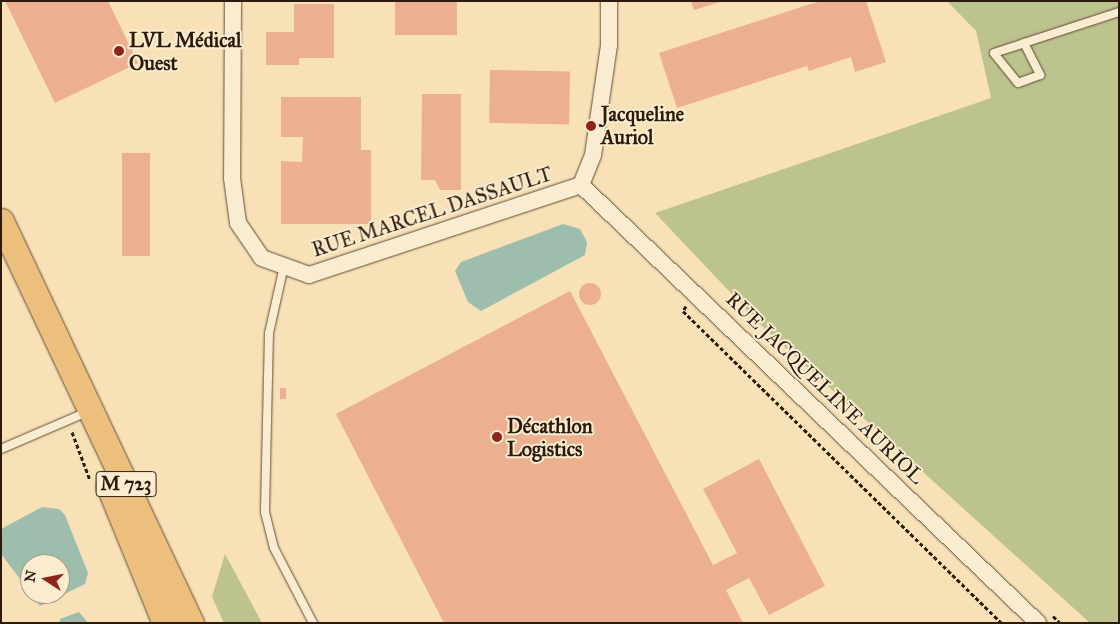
<!DOCTYPE html>
<html>
<head>
<meta charset="utf-8">
<style>
	body { margin:0 }
	#map { position:relative; width:1120px; height:624px; overflow:hidden; background:#f8e1b7; font-family:"IM FELL Great Primer",serif }
	div>[style] { position:absolute }
	[style*='--x'] { left:calc(var(--x)*1px); top:calc(var(--y)*1px); width:calc(var(--w)*1px); rotate:calc(var(--a)*1deg) }
	.green>* { inset:0; background:#bdc38e }
	.water>* { inset:0; background:#9dbeac }
	.building>* { inset:0; background:#ecb091; transform-origin:0 0 }
	.round { border-radius:50% }
	.path>* { height:3px; margin-top:-1.5px; transform-origin:0; background:repeating-linear-gradient(90deg,#2d1b0a 0 4px,transparent 0 6.5px) }
	.roads { filter:drop-shadow(0 0 1px #604c35) drop-shadow(0 0 1px #604c35) }
	.lane>* { height:8px; margin:-4px; padding:0 4px; transform-origin:4px; border-radius:4px; background:#faecd0 }
	.street>* { height:16px; margin:-8px; padding:0 8px; transform-origin:8px; border-radius:8px; background:#faecd0 }
	.primary>* { height:25px; margin:-12.5px; padding:0 12.5px; transform-origin:12.5px; border-radius:12.5px; background:#ecc07c }
	.dots>* { width:14px; height:14px; translate:-50% -50%; box-sizing:border-box; border:2px solid #faecd0; border-radius:50% }
	span { translate:-50% -50%; white-space:nowrap; text-align:center; line-height:1.15; -webkit-text-stroke:4px #faecd0; paint-order:stroke }
	.shield-label span { padding:1px 4px; background:#faecd0; border:1px solid; border-radius:4px; -webkit-text-stroke-width:0 }
	.shield-label { font-size:19px; color:#2d1b0a; font-weight:700 }
	.poi-label { font-size:20px; color:#2d1b0a; font-weight:700 }
	.left { translate:0 -50%; text-align:left }
	.street-label { font-size:20px; color:#2d1b0a }
	.frame { position:absolute; inset:0; border:2px solid #2d1b0a; pointer-events:none }
	.north { position:absolute; left:20px; top:554px; width:50px; height:50px; box-sizing:border-box; background:#faecd0; border:1px solid #a89881; border-radius:50%; rotate:281deg; font-size:14px; font-weight:700; line-height:20px; text-align:center; color:#2d1b0a }
	.north::after { content:''; display:block; margin:auto; width:18px; height:22px; background:#8f2418; clip-path:polygon(50% 0,100% 100%,50% 72%,0 100%) }
</style>
</head>
<body>
<div id="map">
	<div class="green">
		<i style="clip-path:polygon(947px 1px,1119px 1px,1119px 623px,1090px 623px,766px 330px,655px 213px,991px 98px,976px 31px)"></i>
		<i style="clip-path:polygon(225px 554px,262px 623px,224px 623px,212px 597px)"></i>
	</div>
	<div class="water">
		<i style="clip-path:polygon(563px 224px,580px 229px,587px 242px,585px 255px,481px 311px,468px 302px,455px 271px,461px 262px)"></i>
		<i style="clip-path:polygon(evenodd,42px 507px,59px 509px,65px 515px,88px 573px,85px 584px,40px 606px,2px 555px,1px 529px,42px 507px,30px 564px,60px 564px,60px 594px,30px 594px,30px 564px)"></i>
		<i style="clip-path:polygon(79px 612px,88px 623px,60px 623px,60px 619px)"></i>
	</div>
	<div class="building">
		<i style="clip-path:polygon(5px 1px,108px 1px,138px 63px,55px 103px)"></i>
		<i style="left:395px;top:1px;width:62px;height:34px"></i>
		<i style="clip-path:polygon(691px 1px,720px 1px,720px 2px,694px 10px)"></i>
		<i style="clip-path:polygon(820px 1px,866px 1px,886px 62px,855px 72px,851px 57px,809px 71px,807px 66px,677px 108px,659px 53px)"></i>
		<i style="clip-path:polygon(294px 4px,334px 4px,334px 58px,299px 58px,299px 65px,266px 65px,266px 32px,294px 32px)"></i>
		<i style="left:490px;top:70px;width:80px;height:53px;rotate:1deg"></i>
		<i style="clip-path:polygon(422px 94px,461px 94px,461px 190px,440px 190px,435px 180px,421px 180px)"></i>
		<i style="clip-path:polygon(281px 97px,361px 97px,361px 150px,371px 150px,371px 224px,281px 224px,281px 161px,302px 162px,303px 137px,281px 137px)"></i>
		<i style="left:122px;top:153px;width:28px;height:103px"></i>
		<i class="round" style="left:579px;top:283px;width:22px;height:22px"></i>
		<i style="clip-path:polygon(570px 291px,713px 565px,737px 553px,703px 489px,759px 459px,825px 586px,769px 615px,749px 578px,726px 590px,743px 623px,444px 623px,336px 414px)"></i>
		<i style="left:280px;top:388px;width:6px;height:11px"></i>
	</div>
	<div class="path">
		<i style="--x:686;--y:306;--w:6;--a:121"></i>
		<i style="--x:683;--y:311;--w:446;--a:44.4"></i>
		<i style="--x:72;--y:432;--w:51;--a:69.4"></i>
		<i style="--x:1053;--y:616;--w:10;--a:45"></i>
	</div>
	<div class="roads">
		<div class="lane">
			<i style="--x:1024;--y:43;--w:36;--a:63"></i>
			<i style="--x:1040;--y:75;--w:23;--a:160"></i>
			<i style="--x:1018;--y:83;--w:38;--a:-129"></i>
			<i style="--x:994;--y:53;--w:32;--a:-18"></i>
			<i style="--x:1024;--y:43;--w:100;--a:-18.1"></i>
			<i style="--x:284;--y:266;--w:69;--a:102.6"></i>
			<i style="--x:269;--y:333;--w:179;--a:91.3"></i>
			<i style="--x:265;--y:512;--w:37;--a:76"></i>
			<i style="--x:274;--y:548;--w:85;--a:62.5"></i>
			<i style="--x:1;--y:449;--w:86;--a:-23.3"></i>
		</div>
		<div class="street">
			<i style="--x:233;--y:1;--w:177;--a:90.3"></i>
			<i style="--x:232;--y:178;--w:45;--a:82.4"></i>
			<i style="--x:238;--y:223;--w:42;--a:55.6"></i>
			<i style="--x:262;--y:258;--w:50;--a:19.9"></i>
			<i style="--x:309;--y:275;--w:287;--a:-18.3"></i>
			<i style="--x:581;--y:185;--w:633;--a:43.78"></i>
			<i style="--x:581;--y:185;--w:32;--a:-68"></i>
			<i style="--x:593;--y:155;--w:111;--a:-81.7"></i>
			<i style="--x:609;--y:45;--w:44;--a:-90"></i>
		</div>
		<div class="primary">
			<i style="--x:1;--y:221;--w:445;--a:64.7"></i>
			<i style="--x:109;--y:486;--w:148;--a:67.8"></i>
		</div>
	</div>
	<div class="dots">
		<i style="left:119px;top:51px;background:#8f2418"></i>
		<i style="left:591px;top:126px;background:#8f2418"></i>
		<i style="left:497px;top:437px;background:#8f2418"></i>
	</div>
	<div class="shield-label">
		<span style="left:126px;top:484px">M 723</span>
	</div>
	<div class="poi-label">
		<span class="left" style="left:129px;top:52px">LVL Médical<br>Ouest</span>
		<span class="left" style="left:601px;top:126px">Jacqueline<br>Auriol</span>
		<span class="left" style="left:507px;top:438px">Décathlon<br>Logistics</span>
	</div>
	<div class="street-label">
		<span style="left:432px;top:212px;rotate:-18deg">RUE MARCEL DASSAULT</span>
		<span style="left:825px;top:388px;rotate:44deg">RUE JACQUELINE AURIOL</span>
	</div>
	<div class="frame"></div>
	<div class="north">N</div>
</div>
</body>
</html>
